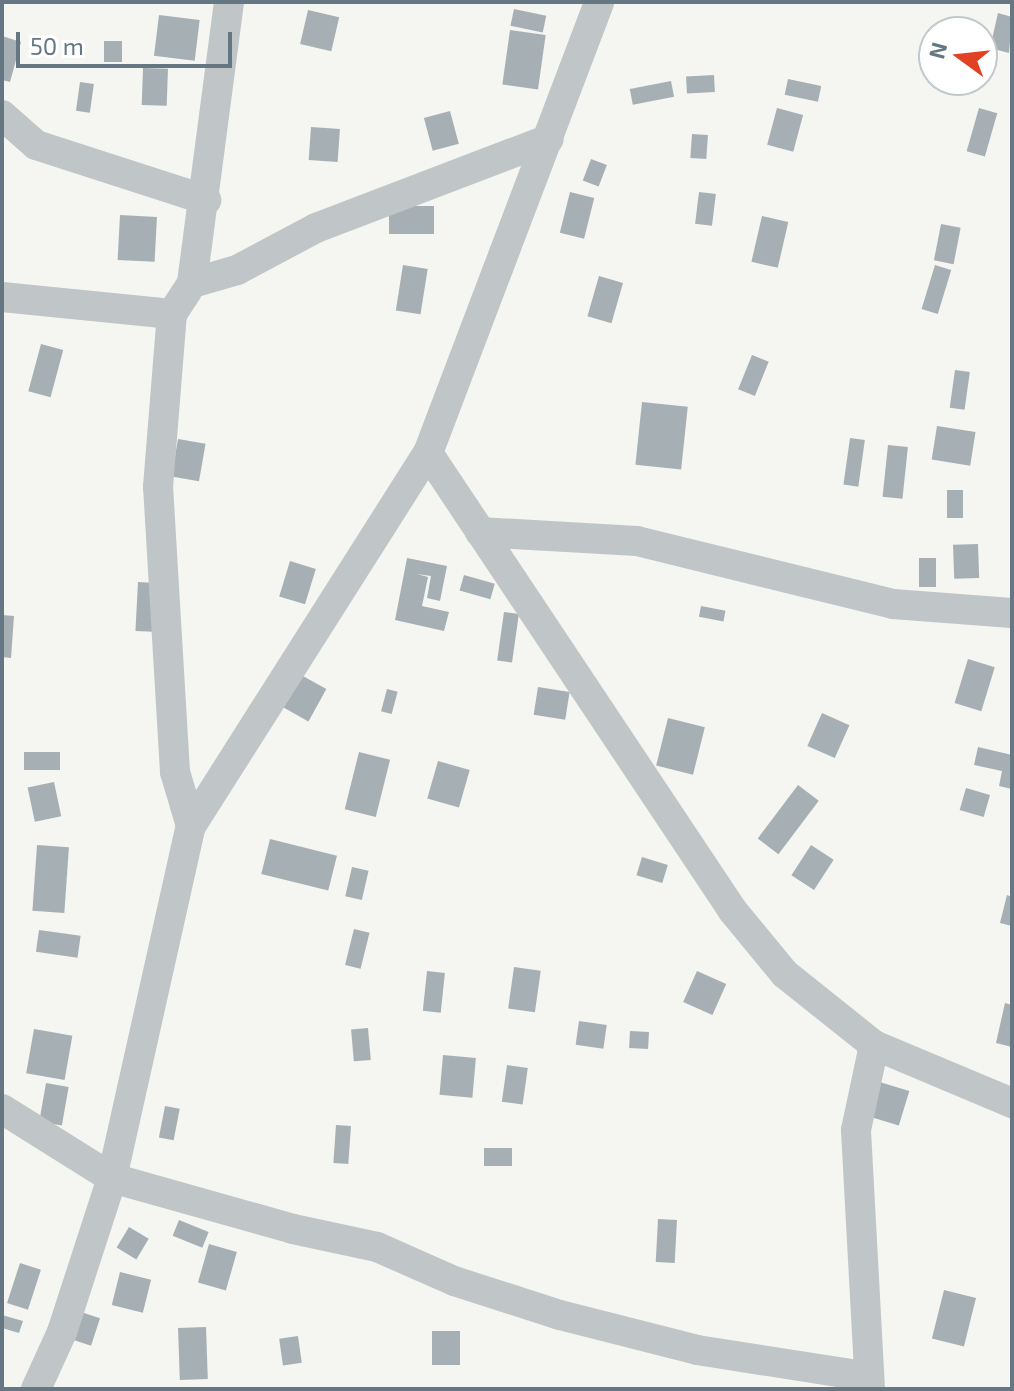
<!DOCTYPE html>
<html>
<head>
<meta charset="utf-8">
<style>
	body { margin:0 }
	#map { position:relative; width:1014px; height:1391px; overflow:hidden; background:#f5f5f1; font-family:"Exo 2",sans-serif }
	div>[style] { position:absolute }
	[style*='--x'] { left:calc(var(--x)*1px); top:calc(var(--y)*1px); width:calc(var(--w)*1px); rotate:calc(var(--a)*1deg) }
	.building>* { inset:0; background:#a6b0b4; transform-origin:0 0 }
	.minor>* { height:30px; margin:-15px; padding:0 15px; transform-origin:15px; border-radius:15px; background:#c0c5c7 }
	span { translate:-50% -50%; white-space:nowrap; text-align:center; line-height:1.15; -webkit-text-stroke:8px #fff; paint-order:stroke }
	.frame { position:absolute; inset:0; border:4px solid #647782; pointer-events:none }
	.north { position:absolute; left:918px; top:16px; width:80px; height:80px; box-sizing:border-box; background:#fff; border:2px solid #c1c9cd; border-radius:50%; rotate:285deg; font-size:22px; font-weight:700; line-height:32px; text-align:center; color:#647782 }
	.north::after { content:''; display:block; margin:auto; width:28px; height:36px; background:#e24224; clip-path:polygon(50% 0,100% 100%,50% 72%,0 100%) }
	.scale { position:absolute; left:16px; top:32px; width:216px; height:36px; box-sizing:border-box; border:4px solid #647782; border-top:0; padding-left:10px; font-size:24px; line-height:28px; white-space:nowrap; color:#647782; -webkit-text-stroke:6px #fff; paint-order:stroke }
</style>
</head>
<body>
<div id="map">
	<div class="building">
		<i style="left:514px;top:9px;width:33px;height:17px;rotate:12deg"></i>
		<i style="left:308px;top:10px;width:32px;height:35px;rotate:13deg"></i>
		<i style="clip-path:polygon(998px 13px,1012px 17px,1009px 53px,990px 48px)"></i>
		<i style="left:159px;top:15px;width:41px;height:41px;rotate:7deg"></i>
		<i style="left:510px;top:30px;width:36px;height:55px;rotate:8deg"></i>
		<i style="clip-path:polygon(2px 36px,21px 42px,10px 82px,2px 80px)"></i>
		<i style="left:104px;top:41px;width:18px;height:21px"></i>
		<i style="left:143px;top:68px;width:25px;height:37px;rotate:2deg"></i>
		<i style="left:714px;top:75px;width:17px;height:28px;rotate:87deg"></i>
		<i style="left:788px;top:79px;width:34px;height:16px;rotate:12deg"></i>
		<i style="left:671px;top:81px;width:16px;height:42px;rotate:79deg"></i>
		<i style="left:80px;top:82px;width:14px;height:29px;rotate:8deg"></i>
		<i style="left:777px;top:108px;width:27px;height:38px;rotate:15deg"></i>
		<i style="left:979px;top:108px;width:19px;height:45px;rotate:16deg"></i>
		<i style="left:450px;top:111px;width:34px;height:27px;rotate:75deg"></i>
		<i style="left:311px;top:127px;width:29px;height:33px;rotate:4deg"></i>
		<i style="left:692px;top:134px;width:16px;height:24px;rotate:4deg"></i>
		<i style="left:591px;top:159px;width:17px;height:23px;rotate:21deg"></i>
		<i style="left:570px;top:192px;width:25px;height:42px;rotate:14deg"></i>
		<i style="left:699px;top:192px;width:17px;height:32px;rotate:7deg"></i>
		<i style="left:389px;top:206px;width:45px;height:28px"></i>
		<i style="left:120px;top:215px;width:37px;height:45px;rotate:3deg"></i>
		<i style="left:762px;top:216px;width:27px;height:47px;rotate:13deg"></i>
		<i style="left:941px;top:224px;width:20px;height:37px;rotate:11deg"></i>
		<i style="left:403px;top:265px;width:25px;height:46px;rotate:9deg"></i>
		<i style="left:935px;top:265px;width:17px;height:46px;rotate:17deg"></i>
		<i style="left:599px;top:276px;width:25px;height:42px;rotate:16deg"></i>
		<i style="left:41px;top:344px;width:23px;height:49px;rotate:15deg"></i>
		<i style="left:752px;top:355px;width:18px;height:37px;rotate:22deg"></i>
		<i style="left:955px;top:370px;width:15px;height:38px;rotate:8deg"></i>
		<i style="left:642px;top:402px;width:46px;height:63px;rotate:6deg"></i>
		<i style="left:937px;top:426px;width:39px;height:34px;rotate:9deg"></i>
		<i style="left:850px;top:438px;width:15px;height:47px;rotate:8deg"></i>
		<i style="left:178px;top:439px;width:28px;height:38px;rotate:10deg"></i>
		<i style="left:888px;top:445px;width:20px;height:52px;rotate:6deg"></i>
		<i style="left:947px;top:490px;width:16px;height:28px"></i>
		<i style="left:978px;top:544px;width:34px;height:25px;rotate:88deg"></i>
		<i style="clip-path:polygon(407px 558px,447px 566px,440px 601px,427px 598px,431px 576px,417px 574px,428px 577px,422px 606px,449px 612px,444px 631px,395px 620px)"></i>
		<i style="left:919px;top:558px;width:17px;height:29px"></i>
		<i style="left:290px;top:561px;width:27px;height:37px;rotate:17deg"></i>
		<i style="left:464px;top:575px;width:32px;height:16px;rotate:16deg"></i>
		<i style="left:138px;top:582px;width:18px;height:49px;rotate:3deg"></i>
		<i style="left:701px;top:606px;width:25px;height:11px;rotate:11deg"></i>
		<i style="left:504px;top:612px;width:15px;height:49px;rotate:8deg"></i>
		<i style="clip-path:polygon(2px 615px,14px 616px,11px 658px,2px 657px)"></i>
		<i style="left:968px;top:659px;width:28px;height:46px;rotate:17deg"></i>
		<i style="left:301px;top:675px;width:29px;height:37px;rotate:29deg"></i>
		<i style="left:538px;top:687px;width:32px;height:28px;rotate:9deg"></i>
		<i style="left:387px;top:689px;width:11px;height:23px;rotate:15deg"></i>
		<i style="left:822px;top:713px;width:30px;height:36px;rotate:24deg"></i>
		<i style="left:668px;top:718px;width:38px;height:49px;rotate:14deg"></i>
		<i style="clip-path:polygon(978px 747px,1012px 755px,1012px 789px,999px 786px,1002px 771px,974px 765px)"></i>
		<i style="left:60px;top:752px;width:18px;height:36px;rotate:90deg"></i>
		<i style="left:359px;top:752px;width:32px;height:59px;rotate:14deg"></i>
		<i style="left:438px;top:761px;width:33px;height:39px;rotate:16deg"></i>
		<i style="left:54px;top:782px;width:35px;height:27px;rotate:78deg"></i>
		<i style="left:798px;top:785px;width:26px;height:67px;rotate:37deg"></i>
		<i style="left:966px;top:788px;width:25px;height:23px;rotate:16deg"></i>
		<i style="left:270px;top:839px;width:69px;height:36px;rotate:14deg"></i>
		<i style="left:37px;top:845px;width:32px;height:66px;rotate:4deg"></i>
		<i style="left:811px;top:845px;width:27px;height:36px;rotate:33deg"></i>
		<i style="left:642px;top:857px;width:27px;height:19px;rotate:17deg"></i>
		<i style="left:352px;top:867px;width:17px;height:30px;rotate:13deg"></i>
		<i style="clip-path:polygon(1007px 895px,1012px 897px,1012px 926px,1000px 923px)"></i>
		<i style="left:354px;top:929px;width:16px;height:37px;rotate:14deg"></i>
		<i style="left:39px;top:930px;width:42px;height:22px;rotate:8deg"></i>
		<i style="left:514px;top:967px;width:27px;height:42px;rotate:8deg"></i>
		<i style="left:427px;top:971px;width:18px;height:40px;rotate:6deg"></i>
		<i style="left:697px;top:971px;width:32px;height:34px;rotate:24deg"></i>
		<i style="clip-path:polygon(1005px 1003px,1012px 1005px,1012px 1047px,996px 1043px)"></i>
		<i style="left:579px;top:1021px;width:28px;height:24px;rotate:8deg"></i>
		<i style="left:368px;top:1028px;width:32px;height:17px;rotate:85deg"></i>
		<i style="left:34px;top:1029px;width:39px;height:45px;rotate:10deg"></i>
		<i style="left:630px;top:1031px;width:19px;height:17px;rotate:3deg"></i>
		<i style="left:443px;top:1055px;width:33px;height:40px;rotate:5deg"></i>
		<i style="left:507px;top:1065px;width:21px;height:37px;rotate:8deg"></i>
		<i style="left:873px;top:1080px;width:38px;height:36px;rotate:17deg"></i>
		<i style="left:46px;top:1083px;width:23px;height:39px;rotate:10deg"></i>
		<i style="left:165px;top:1106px;width:15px;height:32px;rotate:11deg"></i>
		<i style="left:336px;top:1125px;width:15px;height:38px;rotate:4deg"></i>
		<i style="left:484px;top:1148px;width:28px;height:18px"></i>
		<i style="left:658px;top:1219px;width:19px;height:43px;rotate:3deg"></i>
		<i style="left:179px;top:1220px;width:32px;height:17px;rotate:22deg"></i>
		<i style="left:129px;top:1227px;width:23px;height:24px;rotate:31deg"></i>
		<i style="left:209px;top:1244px;width:29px;height:40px;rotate:16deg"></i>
		<i style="left:20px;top:1263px;width:22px;height:42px;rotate:18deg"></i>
		<i style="left:120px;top:1272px;width:32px;height:34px;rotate:14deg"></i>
		<i style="left:944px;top:1290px;width:33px;height:50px;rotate:14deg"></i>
		<i style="left:81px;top:1312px;width:20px;height:29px;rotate:18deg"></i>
		<i style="clip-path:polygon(2px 1315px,23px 1321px,19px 1333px,2px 1328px)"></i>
		<i style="left:206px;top:1327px;width:52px;height:28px;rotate:88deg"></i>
		<i style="left:432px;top:1331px;width:28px;height:34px"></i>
		<i style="left:298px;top:1336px;width:27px;height:19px;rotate:82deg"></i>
	</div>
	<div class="minor">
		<i style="--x:2;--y:115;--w:45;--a:41.4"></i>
		<i style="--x:36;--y:145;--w:179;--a:17.9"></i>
		<i style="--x:192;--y:283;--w:47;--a:-16.1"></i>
		<i style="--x:237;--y:270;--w:89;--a:-28"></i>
		<i style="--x:316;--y:228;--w:249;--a:-20.9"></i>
		<i style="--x:2;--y:297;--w:171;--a:5.7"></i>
		<i style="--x:428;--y:453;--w:550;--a:56.34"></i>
		<i style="--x:733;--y:911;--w:82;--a:50.5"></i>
		<i style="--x:785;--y:974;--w:114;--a:38.6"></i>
		<i style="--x:874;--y:1045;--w:150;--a:22.8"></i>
		<i style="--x:480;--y:532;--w:157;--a:3.3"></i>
		<i style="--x:637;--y:541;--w:264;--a:13.8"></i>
		<i style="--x:893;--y:604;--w:119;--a:4.3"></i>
		<i style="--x:191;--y:826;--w:442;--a:-57.6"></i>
		<i style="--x:428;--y:453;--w:482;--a:-69.2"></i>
		<i style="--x:2;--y:1109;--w:130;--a:32.1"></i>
		<i style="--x:112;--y:1178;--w:188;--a:15.7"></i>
		<i style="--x:293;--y:1229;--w:86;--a:12.1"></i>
		<i style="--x:377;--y:1247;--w:84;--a:23.8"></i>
		<i style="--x:454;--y:1281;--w:111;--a:17.8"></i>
		<i style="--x:560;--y:1315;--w:141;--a:14.3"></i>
		<i style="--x:697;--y:1350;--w:174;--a:8.9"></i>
		<i style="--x:36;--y:1389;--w:63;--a:-65.5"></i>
		<i style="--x:62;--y:1332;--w:162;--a:-72"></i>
		<i style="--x:112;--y:1178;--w:361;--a:-77.4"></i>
		<i style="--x:191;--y:826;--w:56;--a:-106.5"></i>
		<i style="--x:175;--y:772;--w:286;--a:-93.4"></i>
		<i style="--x:158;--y:487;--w:174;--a:-85.4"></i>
		<i style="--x:172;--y:314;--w:37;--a:-57"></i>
		<i style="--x:192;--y:283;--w:283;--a:-82.5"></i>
		<i style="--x:870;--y:1389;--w:259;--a:-93.1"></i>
		<i style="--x:856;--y:1130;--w:87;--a:-78"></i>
	</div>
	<div class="frame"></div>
	<div class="north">N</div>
	<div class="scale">50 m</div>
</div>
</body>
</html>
